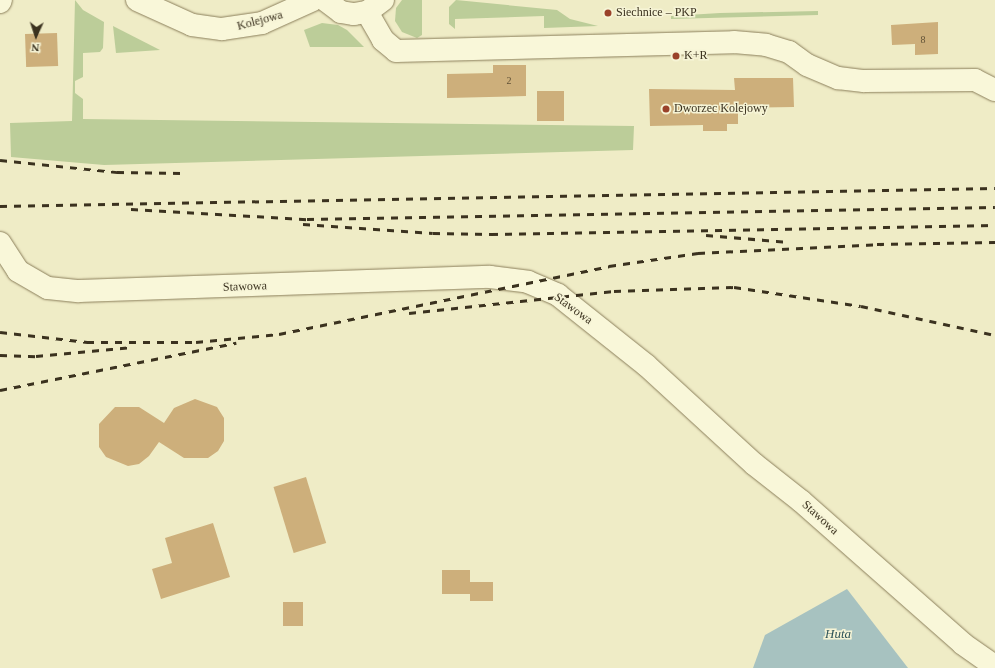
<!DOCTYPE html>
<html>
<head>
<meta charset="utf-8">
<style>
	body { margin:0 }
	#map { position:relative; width:995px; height:668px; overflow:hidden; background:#efecc6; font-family:"Times New Roman",serif }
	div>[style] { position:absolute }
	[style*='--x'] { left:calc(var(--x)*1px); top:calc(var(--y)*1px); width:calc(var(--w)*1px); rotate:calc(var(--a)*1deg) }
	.green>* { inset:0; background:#bccd99 }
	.water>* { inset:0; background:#a7c2c0 }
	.building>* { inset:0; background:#cdaf7b; transform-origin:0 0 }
	.roads { filter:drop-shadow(0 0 1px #8b7f5b) drop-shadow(0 0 1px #8b7f5b) }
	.minor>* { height:22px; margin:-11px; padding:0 11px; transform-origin:11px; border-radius:11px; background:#f9f7d9 }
	.rail>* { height:3px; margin-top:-1.5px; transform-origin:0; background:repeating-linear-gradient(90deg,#3b321f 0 7px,transparent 0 14px) }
	.dots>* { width:11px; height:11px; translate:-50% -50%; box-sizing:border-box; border:2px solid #f6f4d6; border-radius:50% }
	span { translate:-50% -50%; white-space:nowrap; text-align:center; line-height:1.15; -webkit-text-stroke:3px #f6f4d6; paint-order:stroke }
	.number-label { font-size:10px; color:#605136 }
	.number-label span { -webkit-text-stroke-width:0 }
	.poi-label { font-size:12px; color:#3b321f }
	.left { translate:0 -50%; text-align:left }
	.street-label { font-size:12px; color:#3b321f }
	.water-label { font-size:13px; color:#2e545a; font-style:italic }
	.north { position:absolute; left:16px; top:16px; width:40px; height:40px; -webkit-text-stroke:3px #f6f4d6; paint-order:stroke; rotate:183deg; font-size:11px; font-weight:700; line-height:16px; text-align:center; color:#3b321f }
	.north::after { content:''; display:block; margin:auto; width:14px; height:18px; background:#3b321f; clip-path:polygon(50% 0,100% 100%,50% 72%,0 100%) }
</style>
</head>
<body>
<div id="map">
	<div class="green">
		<i style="clip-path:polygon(75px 0,83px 10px,104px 22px,103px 48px,100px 52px,83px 53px,83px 77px,75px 81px,75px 93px,83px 99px,83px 119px,634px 126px,633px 150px,104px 165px,11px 157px,10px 123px,72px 121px)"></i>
		<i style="clip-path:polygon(402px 0,422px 0,422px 35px,417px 38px,402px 32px,395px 21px,396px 8px)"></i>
		<i style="clip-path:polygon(456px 0,557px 10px,570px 19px,598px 26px,544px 28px,544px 16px,455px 19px,455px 29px,449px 24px,449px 7px)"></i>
		<i style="clip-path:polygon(818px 11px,818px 15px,671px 19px,671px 16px,720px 13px)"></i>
		<i style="clip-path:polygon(322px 23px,338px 25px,347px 30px,364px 47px,310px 47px,304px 30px)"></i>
		<i style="clip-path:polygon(113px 26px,160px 50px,116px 53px)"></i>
	</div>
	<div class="water">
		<i style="clip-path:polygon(847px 589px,908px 668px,753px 668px,765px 635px)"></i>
	</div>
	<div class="building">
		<i style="clip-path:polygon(938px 22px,938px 54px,915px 55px,915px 44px,892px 45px,891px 25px)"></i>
		<i style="left:57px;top:33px;width:33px;height:32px;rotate:88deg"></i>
		<i style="clip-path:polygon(493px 65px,526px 65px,526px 96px,447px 98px,447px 74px,493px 73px)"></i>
		<i style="clip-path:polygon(734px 78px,793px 78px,794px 107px,738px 108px,738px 124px,727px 124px,727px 131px,703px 131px,703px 125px,650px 126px,649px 89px,735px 90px)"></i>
		<i style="left:564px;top:91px;width:30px;height:27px;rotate:90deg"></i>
		<i style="clip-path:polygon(195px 399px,217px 407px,224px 418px,224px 441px,218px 451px,208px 458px,184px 458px,159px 442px,149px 456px,139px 464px,128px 466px,106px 457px,99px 447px,99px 424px,115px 407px,139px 407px,164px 423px,174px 408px)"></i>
		<i style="left:306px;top:477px;width:69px;height:34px;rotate:73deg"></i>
		<i style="clip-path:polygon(213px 523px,230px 577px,161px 599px,152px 569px,172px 563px,165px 538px)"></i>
		<i style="left:470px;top:570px;width:24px;height:28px;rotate:90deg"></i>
		<i style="left:470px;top:582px;width:23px;height:19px"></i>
		<i style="left:283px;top:602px;width:20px;height:24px"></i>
	</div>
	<div class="roads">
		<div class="minor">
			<i style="--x:137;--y:0;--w:60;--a:24.4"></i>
			<i style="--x:192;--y:25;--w:30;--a:8"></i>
			<i style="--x:222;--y:29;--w:40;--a:-8.5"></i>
			<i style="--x:262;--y:23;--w:56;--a:-24.3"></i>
			<i style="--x:325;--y:0;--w:20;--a:37"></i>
			<i style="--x:341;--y:12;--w:13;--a:9"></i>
			<i style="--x:354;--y:14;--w:13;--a:-9"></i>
			<i style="--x:367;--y:12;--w:20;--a:-37"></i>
			<i style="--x:0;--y:2;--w:2;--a:-63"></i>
			<i style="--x:367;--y:12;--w:32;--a:60"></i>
			<i style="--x:383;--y:40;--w:17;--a:40"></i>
			<i style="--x:396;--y:51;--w:338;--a:-1.5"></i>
			<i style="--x:734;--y:42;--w:32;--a:5"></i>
			<i style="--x:766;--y:45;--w:24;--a:17"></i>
			<i style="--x:789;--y:52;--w:22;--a:36"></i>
			<i style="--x:807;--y:65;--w:34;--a:23"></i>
			<i style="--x:838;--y:78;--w:26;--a:7"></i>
			<i style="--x:864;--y:81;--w:111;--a:-0.5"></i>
			<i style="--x:975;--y:80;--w:22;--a:27"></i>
			<i style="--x:0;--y:243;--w:33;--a:57"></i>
			<i style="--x:18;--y:271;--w:34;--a:30"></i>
			<i style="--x:48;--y:288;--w:31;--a:6"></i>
			<i style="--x:79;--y:291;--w:411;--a:-2"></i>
			<i style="--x:490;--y:277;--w:38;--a:7"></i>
			<i style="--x:528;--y:282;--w:33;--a:23"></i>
			<i style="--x:558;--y:295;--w:112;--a:38.5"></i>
			<i style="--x:646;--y:365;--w:147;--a:42.5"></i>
			<i style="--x:754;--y:464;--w:60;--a:38.2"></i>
			<i style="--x:801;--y:501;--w:216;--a:41.4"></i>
			<i style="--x:963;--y:644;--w:39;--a:35"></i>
		</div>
	</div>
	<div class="rail">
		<i style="--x:0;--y:160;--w:118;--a:5.9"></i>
		<i style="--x:117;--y:172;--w:65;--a:0.9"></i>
		<i style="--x:0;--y:206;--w:995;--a:-1.04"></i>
		<i style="--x:131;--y:209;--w:176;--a:3.3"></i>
		<i style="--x:307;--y:219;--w:688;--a:-1"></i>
		<i style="--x:303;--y:224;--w:130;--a:4"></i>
		<i style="--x:433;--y:233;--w:58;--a:1"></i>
		<i style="--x:491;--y:234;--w:504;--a:-1.02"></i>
		<i style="--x:706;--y:235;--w:83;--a:4.8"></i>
		<i style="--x:877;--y:244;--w:118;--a:-1"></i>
		<i style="--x:409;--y:313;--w:206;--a:-6.1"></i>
		<i style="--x:614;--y:291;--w:120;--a:-1.9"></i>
		<i style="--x:734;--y:287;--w:128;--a:8.5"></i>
		<i style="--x:861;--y:306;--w:137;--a:12.2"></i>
		<i style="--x:0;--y:332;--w:88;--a:6.6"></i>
		<i style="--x:87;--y:342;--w:109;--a:0"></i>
		<i style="--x:196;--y:342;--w:83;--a:-5.5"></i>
		<i style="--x:279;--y:334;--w:337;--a:-11.6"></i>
		<i style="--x:609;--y:266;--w:90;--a:-8.3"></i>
		<i style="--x:698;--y:253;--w:185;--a:-2.8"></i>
		<i style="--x:0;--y:355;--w:36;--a:2"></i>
		<i style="--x:36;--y:356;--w:97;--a:-5.3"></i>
		<i style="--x:0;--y:390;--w:241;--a:-11.3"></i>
	</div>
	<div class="dots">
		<i style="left:608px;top:13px;background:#9a422a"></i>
		<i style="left:676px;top:56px;background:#9a422a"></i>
		<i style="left:666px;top:109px;background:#9a422a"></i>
	</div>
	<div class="number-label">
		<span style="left:923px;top:40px">8</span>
		<span style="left:509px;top:81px">2</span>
	</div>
	<div class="poi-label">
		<span class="left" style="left:616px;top:13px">Siechnice – PKP</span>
		<span class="left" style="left:684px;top:56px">K+R</span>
		<span class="left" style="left:674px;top:109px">Dworzec Kolejowy</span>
	</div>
	<div class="street-label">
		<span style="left:260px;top:21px;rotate:-15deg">Kolejowa</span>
		<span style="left:245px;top:287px;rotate:-2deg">Stawowa</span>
		<span style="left:573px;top:309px;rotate:36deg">Stawowa</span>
		<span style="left:820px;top:518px;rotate:42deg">Stawowa</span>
	</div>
	<div class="water-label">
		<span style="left:838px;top:634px">Huta</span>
	</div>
	<div class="north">N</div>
</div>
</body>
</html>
